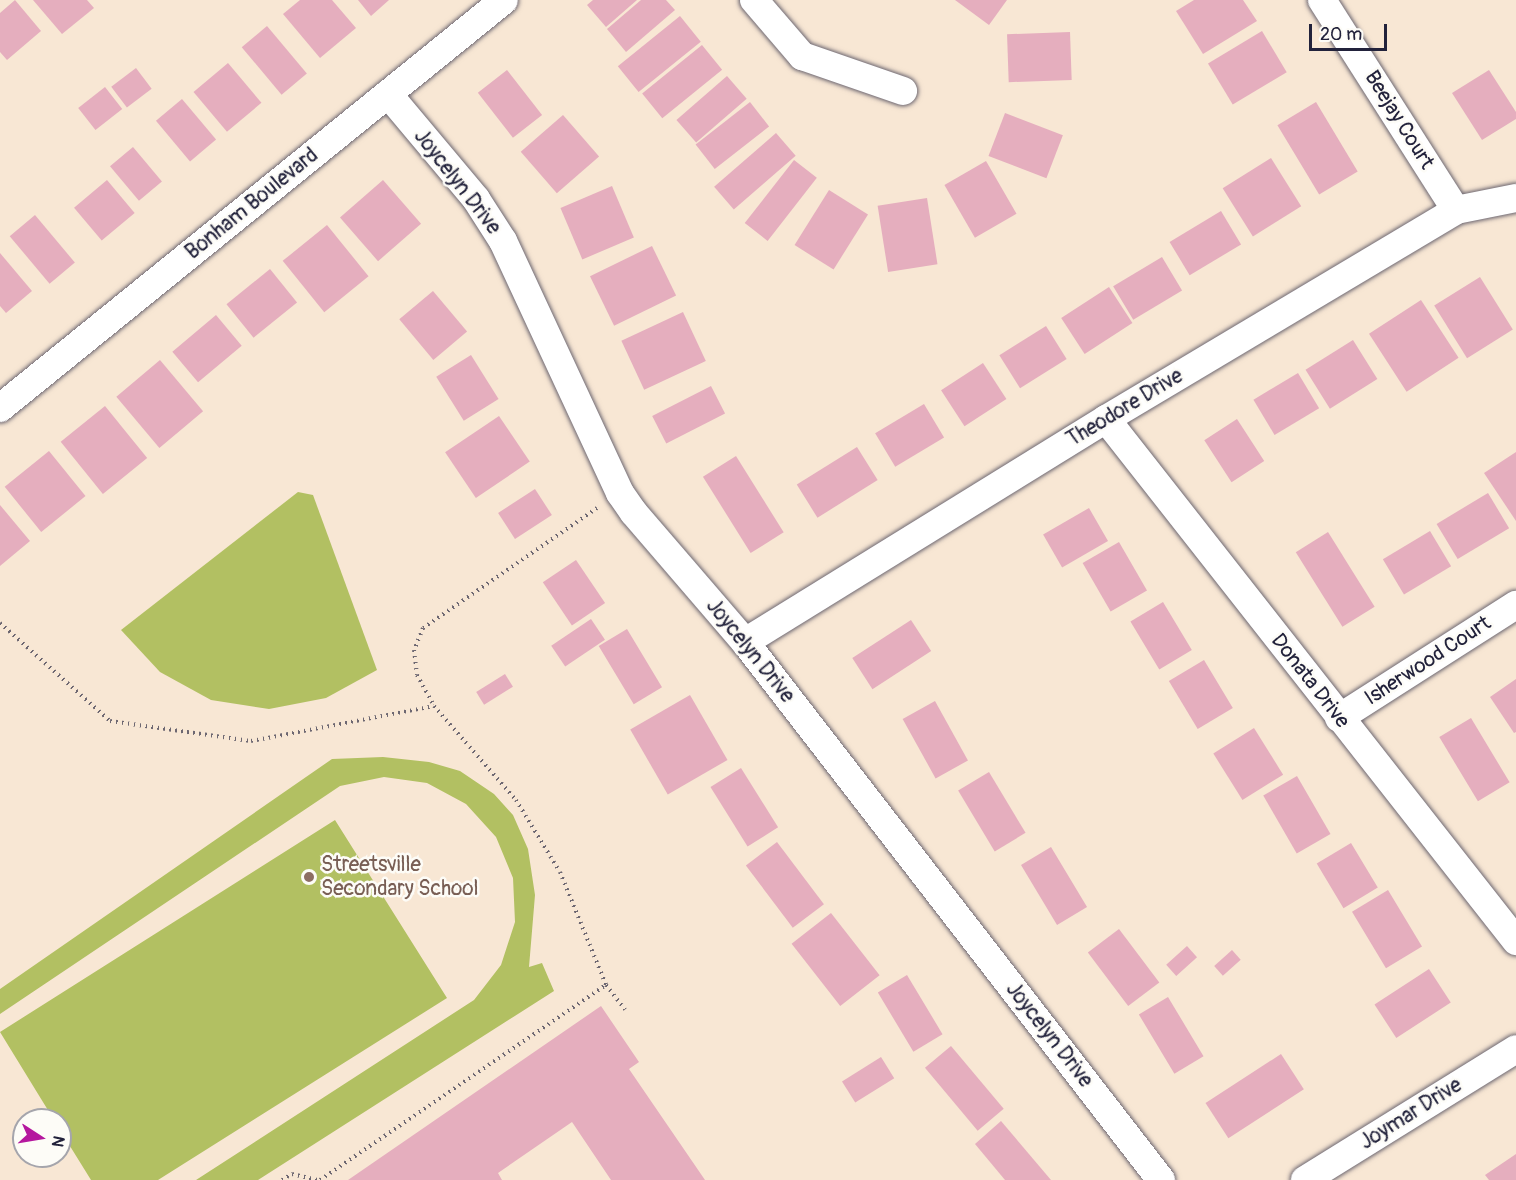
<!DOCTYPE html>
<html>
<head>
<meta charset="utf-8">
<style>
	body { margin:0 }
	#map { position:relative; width:1516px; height:1180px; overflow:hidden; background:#f8e7d4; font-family:Pangolin,sans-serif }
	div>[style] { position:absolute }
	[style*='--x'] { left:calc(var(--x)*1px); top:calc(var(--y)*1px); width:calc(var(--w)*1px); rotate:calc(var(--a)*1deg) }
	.green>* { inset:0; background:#b2c062 }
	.building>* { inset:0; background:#e5aebe; transform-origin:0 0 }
	.path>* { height:4px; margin-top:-2px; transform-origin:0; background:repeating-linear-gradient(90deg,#6d6771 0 1.5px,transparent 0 6px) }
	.roads { filter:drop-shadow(0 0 2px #6d6771) drop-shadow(0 0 2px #6d6771) }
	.minor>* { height:28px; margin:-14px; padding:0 14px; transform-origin:14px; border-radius:14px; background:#fff }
	.dots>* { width:16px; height:16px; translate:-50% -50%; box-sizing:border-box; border:3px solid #fdfcf7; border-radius:50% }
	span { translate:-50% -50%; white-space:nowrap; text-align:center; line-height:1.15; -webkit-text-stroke:5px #fdfcf7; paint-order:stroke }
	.street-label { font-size:21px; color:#22223b }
	.education-label { font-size:21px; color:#785e54 }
	.left { translate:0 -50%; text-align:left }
	.north { position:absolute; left:12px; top:1108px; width:60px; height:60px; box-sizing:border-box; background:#fdfcf7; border:2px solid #a5a5ac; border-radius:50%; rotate:102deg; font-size:16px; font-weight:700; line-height:24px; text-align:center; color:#22223b }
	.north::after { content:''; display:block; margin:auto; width:21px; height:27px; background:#b5179e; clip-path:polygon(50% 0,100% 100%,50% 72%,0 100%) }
	.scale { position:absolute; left:1309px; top:24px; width:78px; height:27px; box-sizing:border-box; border:3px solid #22223b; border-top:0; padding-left:8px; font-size:18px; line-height:21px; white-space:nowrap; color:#22223b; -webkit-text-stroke:4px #fdfcf7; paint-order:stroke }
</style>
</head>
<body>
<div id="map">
	<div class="green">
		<i style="clip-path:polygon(298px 492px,313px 495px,377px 670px,326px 698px,269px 709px,211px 700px,160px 672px,121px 630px)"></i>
		<i style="clip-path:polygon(383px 757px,429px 762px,460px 771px,494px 794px,513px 815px,528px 849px,535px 895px,529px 967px,542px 963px,554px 991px,258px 1180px,196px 1180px,474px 1000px,501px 965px,515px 922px,513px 878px,496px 837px,466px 804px,427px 783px,384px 777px,340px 786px,0 1014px,0 989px,332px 759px)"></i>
		<i style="clip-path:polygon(335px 820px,447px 998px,158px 1180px,91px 1180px,60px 1130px,60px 1120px,54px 1120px,0 1032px)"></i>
	</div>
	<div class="building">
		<i style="clip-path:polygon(15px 0,41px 31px,7px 60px,0 52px,0 13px)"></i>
		<i style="clip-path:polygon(33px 0,87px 0,94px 8px,62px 34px)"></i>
		<i style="clip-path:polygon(300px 0,332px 0,356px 28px,320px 58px,283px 14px)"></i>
		<i style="clip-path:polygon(358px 0,389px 0,371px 16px)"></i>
		<i style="clip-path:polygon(593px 0,637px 0,606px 27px,587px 5px)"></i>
		<i style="clip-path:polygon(641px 0,666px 0,675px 10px,626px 52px,607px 29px)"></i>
		<i style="clip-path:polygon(955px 0,1007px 0,989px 25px)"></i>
		<i style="clip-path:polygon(1194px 0,1243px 0,1257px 21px,1203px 54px,1176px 11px)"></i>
		<i style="left:680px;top:16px;width:33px;height:80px;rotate:51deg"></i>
		<i style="left:267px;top:26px;width:62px;height:33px;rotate:50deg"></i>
		<i style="left:1262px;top:31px;width:48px;height:63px;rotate:59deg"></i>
		<i style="left:1070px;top:32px;width:48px;height:63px;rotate:88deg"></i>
		<i style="left:702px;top:45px;width:32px;height:77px;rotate:51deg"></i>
		<i style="left:228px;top:63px;width:52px;height:45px;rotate:50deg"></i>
		<i style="left:136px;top:68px;width:26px;height:31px;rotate:53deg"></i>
		<i style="left:507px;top:70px;width:57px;height:37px;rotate:52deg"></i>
		<i style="clip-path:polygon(1489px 70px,1516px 112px,1516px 119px,1482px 140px,1452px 93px)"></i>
		<i style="left:727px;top:76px;width:30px;height:67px;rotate:49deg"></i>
		<i style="left:105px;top:87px;width:28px;height:34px;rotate:52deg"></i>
		<i style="left:182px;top:99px;width:53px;height:34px;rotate:50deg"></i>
		<i style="left:750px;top:102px;width:31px;height:69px;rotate:52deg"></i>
		<i style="left:1316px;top:102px;width:81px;height:45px;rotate:59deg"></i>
		<i style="left:1005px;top:113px;width:62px;height:46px;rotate:21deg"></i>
		<i style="left:563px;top:115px;width:55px;height:56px;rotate:49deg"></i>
		<i style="left:776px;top:133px;width:30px;height:82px;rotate:49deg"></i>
		<i style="left:133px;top:147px;width:45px;height:30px;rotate:50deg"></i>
		<i style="left:1271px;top:158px;width:57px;height:57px;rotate:58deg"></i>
		<i style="left:794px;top:160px;width:29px;height:80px;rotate:38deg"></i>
		<i style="left:986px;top:161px;width:61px;height:48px;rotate:60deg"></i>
		<i style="left:107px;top:180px;width:43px;height:43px;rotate:50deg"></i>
		<i style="left:383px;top:180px;width:58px;height:57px;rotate:49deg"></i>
		<i style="left:612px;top:186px;width:56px;height:56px;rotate:67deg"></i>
		<i style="left:829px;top:190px;width:46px;height:65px;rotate:32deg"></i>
		<i style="left:927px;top:198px;width:67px;height:50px;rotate:81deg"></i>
		<i style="left:1221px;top:211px;width:39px;height:60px;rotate:59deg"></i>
		<i style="left:35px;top:215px;width:62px;height:33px;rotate:50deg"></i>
		<i style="left:327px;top:225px;width:66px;height:57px;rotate:51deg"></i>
		<i style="left:652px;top:246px;width:55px;height:69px;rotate:64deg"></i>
		<i style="clip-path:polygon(0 253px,32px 291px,6px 313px,0 306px)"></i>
		<i style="left:1162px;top:257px;width:39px;height:57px;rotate:59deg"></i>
		<i style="left:270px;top:269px;width:43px;height:56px;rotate:51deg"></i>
		<i style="left:1480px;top:277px;width:62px;height:54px;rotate:58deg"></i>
		<i style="left:1109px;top:287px;width:43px;height:57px;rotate:57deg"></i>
		<i style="left:433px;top:291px;width:53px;height:44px;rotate:50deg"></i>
		<i style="left:1421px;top:300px;width:69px;height:62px;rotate:57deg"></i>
		<i style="left:683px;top:312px;width:54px;height:68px;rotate:65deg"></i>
		<i style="left:216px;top:315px;width:40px;height:57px;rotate:50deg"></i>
		<i style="left:1046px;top:326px;width:39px;height:55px;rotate:58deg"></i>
		<i style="left:1353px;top:340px;width:46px;height:56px;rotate:58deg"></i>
		<i style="left:471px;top:355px;width:52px;height:41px;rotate:58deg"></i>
		<i style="left:160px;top:360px;width:67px;height:57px;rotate:50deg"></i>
		<i style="left:983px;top:363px;width:43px;height:50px;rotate:57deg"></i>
		<i style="left:1298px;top:373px;width:41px;height:52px;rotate:59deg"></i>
		<i style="left:711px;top:386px;width:31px;height:66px;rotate:63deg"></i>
		<i style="left:924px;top:404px;width:39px;height:57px;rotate:59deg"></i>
		<i style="left:105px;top:406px;width:67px;height:57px;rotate:51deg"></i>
		<i style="left:499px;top:416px;width:55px;height:65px;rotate:56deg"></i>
		<i style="left:1237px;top:419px;width:50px;height:39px;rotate:57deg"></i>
		<i style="left:857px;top:447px;width:39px;height:71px;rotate:58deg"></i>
		<i style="left:49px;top:451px;width:58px;height:57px;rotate:51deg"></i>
		<i style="clip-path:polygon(1516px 452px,1516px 521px,1484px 473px)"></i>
		<i style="left:736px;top:456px;width:90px;height:39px;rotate:58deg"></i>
		<i style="left:535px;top:489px;width:31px;height:44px;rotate:57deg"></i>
		<i style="left:1488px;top:493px;width:41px;height:60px;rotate:59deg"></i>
		<i style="clip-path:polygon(0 505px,30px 541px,0 566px)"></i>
		<i style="left:1089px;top:508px;width:38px;height:53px;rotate:60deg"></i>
		<i style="left:1430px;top:531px;width:41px;height:55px;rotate:59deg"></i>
		<i style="left:1328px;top:532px;width:88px;height:38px;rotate:58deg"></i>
		<i style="left:1119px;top:542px;width:56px;height:42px;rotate:60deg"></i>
		<i style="left:576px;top:560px;width:52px;height:40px;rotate:56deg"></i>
		<i style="left:1163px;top:602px;width:56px;height:38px;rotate:59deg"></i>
		<i style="left:591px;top:619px;width:25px;height:48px;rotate:56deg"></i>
		<i style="left:911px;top:620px;width:37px;height:70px;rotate:57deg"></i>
		<i style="left:627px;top:629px;width:68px;height:33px;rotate:59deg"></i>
		<i style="left:1204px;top:660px;width:56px;height:41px;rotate:59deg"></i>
		<i style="left:505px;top:674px;width:15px;height:34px;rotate:58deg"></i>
		<i style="clip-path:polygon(1516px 679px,1516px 732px,1514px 733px,1490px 697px)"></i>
		<i style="left:690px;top:695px;width:75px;height:69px;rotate:60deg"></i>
		<i style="left:935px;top:701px;width:68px;height:37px;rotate:61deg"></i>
		<i style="left:1471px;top:718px;width:75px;height:37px;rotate:59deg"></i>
		<i style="left:1254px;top:728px;width:55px;height:48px;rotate:58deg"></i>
		<i style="left:741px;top:768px;width:70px;height:36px;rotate:58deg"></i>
		<i style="left:989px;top:772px;width:71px;height:36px;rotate:59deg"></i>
		<i style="left:1297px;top:776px;width:67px;height:39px;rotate:60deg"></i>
		<i style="left:777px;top:842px;width:78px;height:39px;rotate:53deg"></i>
		<i style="left:1351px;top:843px;width:52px;height:40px;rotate:59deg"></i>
		<i style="left:1051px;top:847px;width:70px;height:35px;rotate:59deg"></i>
		<i style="left:1388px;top:890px;width:66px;height:42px;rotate:59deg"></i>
		<i style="left:831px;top:913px;width:79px;height:50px;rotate:52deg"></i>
		<i style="left:1119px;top:929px;width:67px;height:39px;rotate:53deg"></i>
		<i style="left:1187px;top:946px;width:15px;height:28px;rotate:48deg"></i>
		<i style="left:1232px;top:950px;width:13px;height:24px;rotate:48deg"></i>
		<i style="left:1429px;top:969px;width:40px;height:65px;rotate:57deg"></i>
		<i style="left:907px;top:975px;width:69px;height:34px;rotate:59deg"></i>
		<i style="left:1168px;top:997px;width:69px;height:34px;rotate:59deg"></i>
		<i style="clip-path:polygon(601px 1006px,639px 1062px,629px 1069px,705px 1180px,611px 1180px,572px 1122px,498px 1173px,502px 1180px,348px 1180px)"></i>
		<i style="left:951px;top:1046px;width:82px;height:34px;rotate:50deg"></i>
		<i style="left:1281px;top:1054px;width:42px;height:90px;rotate:57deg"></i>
		<i style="left:881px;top:1057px;width:25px;height:46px;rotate:58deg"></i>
		<i style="clip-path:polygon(1001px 1121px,1051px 1180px,1005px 1180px,975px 1144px)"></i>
		<i style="clip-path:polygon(1516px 1154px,1516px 1180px,1489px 1180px,1485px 1175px)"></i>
	</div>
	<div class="path">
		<i style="--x:597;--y:508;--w:211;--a:145.4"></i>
		<i style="--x:423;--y:628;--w:24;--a:112"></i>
		<i style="--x:414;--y:650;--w:25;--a:83"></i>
		<i style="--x:417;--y:675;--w:35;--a:61"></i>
		<i style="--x:434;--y:706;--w:125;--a:48.9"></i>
		<i style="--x:516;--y:800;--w:84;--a:58.6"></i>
		<i style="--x:560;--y:872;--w:122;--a:67.8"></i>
		<i style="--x:0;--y:623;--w:147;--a:41.7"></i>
		<i style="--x:110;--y:721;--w:142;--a:8.1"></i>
		<i style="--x:251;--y:741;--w:186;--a:-10.8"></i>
		<i style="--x:282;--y:1180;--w:12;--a:-31"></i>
		<i style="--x:292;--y:1174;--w:26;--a:13"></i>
		<i style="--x:320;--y:1180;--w:346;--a:-34.3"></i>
		<i style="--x:606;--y:985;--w:31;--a:52"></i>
	</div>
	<div class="roads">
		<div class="minor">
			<i style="--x:754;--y:0;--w:74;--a:49.4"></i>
			<i style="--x:802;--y:56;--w:107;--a:19.1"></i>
			<i style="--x:1322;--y:0;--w:249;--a:57.5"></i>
			<i style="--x:388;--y:94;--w:137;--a:50"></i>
			<i style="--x:476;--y:199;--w:50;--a:57.3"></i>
			<i style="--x:503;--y:241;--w:278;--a:65.1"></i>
			<i style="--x:620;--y:493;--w:24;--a:55"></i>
			<i style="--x:634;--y:513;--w:170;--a:49.3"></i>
			<i style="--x:745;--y:642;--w:680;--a:52.29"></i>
			<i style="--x:0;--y:408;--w:648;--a:-38.99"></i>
			<i style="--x:1106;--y:419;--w:664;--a:51.85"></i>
			<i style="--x:745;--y:642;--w:424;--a:-31.7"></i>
			<i style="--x:1106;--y:419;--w:408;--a:-30.8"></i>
			<i style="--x:1456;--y:210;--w:61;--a:-11.3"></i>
			<i style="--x:1339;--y:718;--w:210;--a:-32.6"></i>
			<i style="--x:1305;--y:1180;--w:248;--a:-31.8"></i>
		</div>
	</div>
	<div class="dots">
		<i style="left:309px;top:877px;background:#8d6e63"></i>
	</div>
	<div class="street-label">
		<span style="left:1399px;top:120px;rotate:58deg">Beejay Court</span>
		<span style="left:457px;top:182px;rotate:52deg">Joycelyn Drive</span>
		<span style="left:252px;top:204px;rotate:-39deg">Bonham Boulevard</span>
		<span style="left:1125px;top:408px;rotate:-31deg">Theodore Drive</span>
		<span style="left:750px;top:651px;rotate:51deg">Joycelyn Drive</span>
		<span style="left:1428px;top:661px;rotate:-33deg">Isherwood Court</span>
		<span style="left:1310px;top:681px;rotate:52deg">Donata Drive</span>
		<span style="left:1049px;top:1035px;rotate:52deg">Joycelyn Drive</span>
		<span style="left:1411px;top:1114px;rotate:-32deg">Joymar Drive</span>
	</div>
	<div class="education-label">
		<span class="left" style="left:321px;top:877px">Streetsville<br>Secondary School</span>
	</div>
	<div class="north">N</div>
	<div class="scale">20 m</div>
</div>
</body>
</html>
